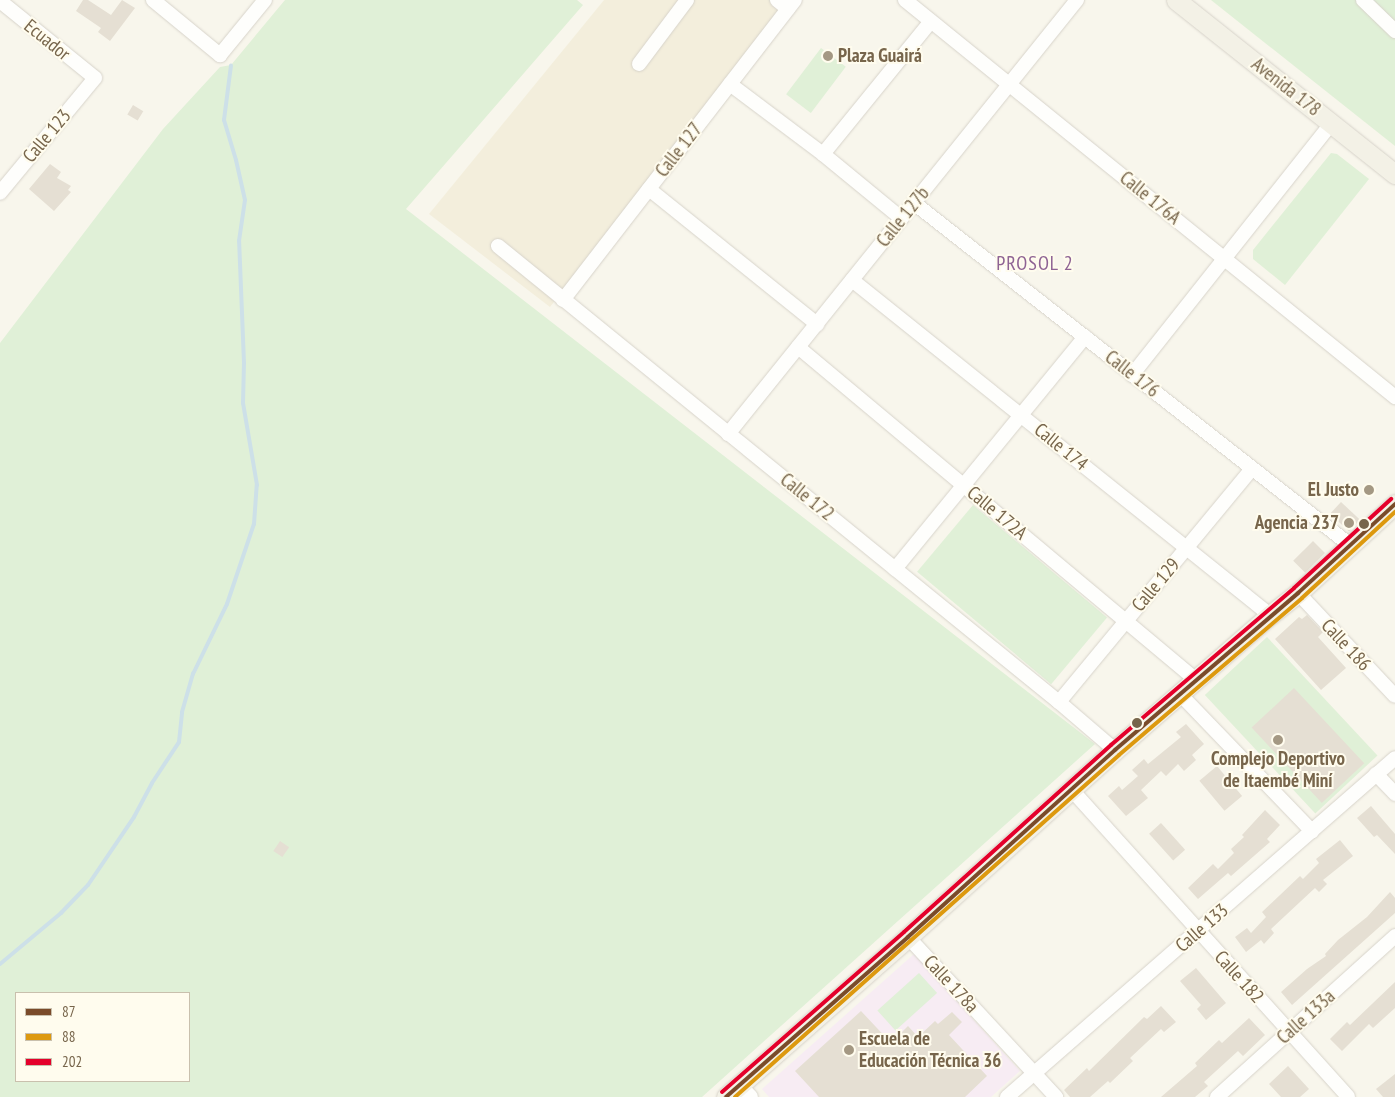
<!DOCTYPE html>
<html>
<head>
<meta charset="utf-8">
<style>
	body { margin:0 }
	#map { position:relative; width:1395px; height:1097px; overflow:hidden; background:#f8f6ec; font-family:"PT Sans Narrow",sans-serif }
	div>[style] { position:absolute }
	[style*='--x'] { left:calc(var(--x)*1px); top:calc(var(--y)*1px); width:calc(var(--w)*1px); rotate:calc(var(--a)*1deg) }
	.residential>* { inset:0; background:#f3eedc }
	.education>* { inset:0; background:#f7ecf3 }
	.green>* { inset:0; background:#e0f0d7; transform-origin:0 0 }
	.stream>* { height:4px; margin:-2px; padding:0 2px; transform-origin:2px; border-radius:2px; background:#cde0e8 }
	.building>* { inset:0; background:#e5dfd3; transform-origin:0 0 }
	.roads { filter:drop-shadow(0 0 1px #d7d3ca) drop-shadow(0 0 1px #d7d3ca) }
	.minor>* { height:14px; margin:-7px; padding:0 7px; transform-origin:7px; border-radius:7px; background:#fefefc }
	.major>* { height:19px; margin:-9.5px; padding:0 9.5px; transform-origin:9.5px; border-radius:9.5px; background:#f3f1e6 }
	.bus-1>* { height:4px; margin:-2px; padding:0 2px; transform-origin:2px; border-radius:2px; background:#7a4b2a }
	.bus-2>* { height:4px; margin:-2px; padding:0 2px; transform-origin:2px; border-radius:2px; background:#dd990f }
	.bus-3>* { height:4px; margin:-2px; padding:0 2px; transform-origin:2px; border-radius:2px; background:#e4002b }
	.dots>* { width:14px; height:14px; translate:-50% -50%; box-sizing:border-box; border:2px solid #fffcee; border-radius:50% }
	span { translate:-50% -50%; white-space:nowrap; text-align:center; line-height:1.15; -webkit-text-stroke:4px #fffcee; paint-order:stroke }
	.street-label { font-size:19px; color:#77654b }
	.poi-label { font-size:19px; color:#77654b; font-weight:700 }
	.left { translate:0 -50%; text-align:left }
	.right { translate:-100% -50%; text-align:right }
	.neighbourhood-label { font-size:20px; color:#8e6394; letter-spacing:1px }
	.legend { position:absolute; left:15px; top:992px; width:175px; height:90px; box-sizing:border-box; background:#fffcee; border:1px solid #c9c0ad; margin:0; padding:6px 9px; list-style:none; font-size:15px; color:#77654b }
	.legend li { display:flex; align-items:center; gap:10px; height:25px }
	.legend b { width:25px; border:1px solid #c9c0ad }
</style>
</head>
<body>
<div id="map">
	<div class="residential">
		<i style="clip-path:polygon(604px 0,786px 0,550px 307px,429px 214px)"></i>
	</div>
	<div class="education">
		<i style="clip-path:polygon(914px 954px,1020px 1071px,991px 1097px,769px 1097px,762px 1089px)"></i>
	</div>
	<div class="green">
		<i style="clip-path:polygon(evenodd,285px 0,577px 0,583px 5px,406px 209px,1095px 744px,702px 1097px,0 1097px,0 343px,163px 129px,220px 67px,231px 65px,285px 0,16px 993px,189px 993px,189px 1081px,16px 1081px,16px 993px)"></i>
		<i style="clip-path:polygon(1211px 0,1395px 0,1395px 146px)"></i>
		<i style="left:821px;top:48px;width:31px;height:58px;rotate:37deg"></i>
		<i style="clip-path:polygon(1331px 153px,1337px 154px,1369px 179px,1285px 285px,1253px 259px,1253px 250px)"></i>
		<i style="left:973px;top:505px;width:175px;height:87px;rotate:40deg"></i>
		<i style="left:1267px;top:637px;width:162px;height:85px;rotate:47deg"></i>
		<i style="left:919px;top:973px;width:27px;height:56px;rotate:48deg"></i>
	</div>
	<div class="stream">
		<i style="--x:0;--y:964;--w:80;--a:-39.9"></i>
		<i style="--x:61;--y:913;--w:39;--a:-46"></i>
		<i style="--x:88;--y:885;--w:82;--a:-55.9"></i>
		<i style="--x:134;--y:817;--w:38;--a:-62"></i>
		<i style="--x:152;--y:783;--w:49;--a:-56.6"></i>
		<i style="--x:179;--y:742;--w:30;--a:-84"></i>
		<i style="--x:182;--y:712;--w:40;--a:-74"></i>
		<i style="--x:193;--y:674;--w:78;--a:-64.1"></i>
		<i style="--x:227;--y:604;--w:84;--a:-71.4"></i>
		<i style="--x:254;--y:524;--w:39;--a:-86"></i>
		<i style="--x:257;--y:485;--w:83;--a:-99.7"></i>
		<i style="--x:243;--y:403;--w:40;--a:-88.6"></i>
		<i style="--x:244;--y:363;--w:122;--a:-92.3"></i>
		<i style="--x:239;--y:241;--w:41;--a:-81.7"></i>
		<i style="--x:245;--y:200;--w:41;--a:-102.7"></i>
		<i style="--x:236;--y:160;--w:42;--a:-106.7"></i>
		<i style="--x:224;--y:120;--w:55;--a:-82.7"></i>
	</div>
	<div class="building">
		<i style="clip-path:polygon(83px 0,88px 0,111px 15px,122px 0,135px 8px,110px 41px,98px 32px,101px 28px,76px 11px)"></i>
		<i style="left:133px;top:105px;width:12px;height:11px;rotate:31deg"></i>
		<i style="clip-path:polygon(50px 164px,61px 172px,57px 178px,71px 186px,68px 190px,71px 192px,54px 211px,29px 189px)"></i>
		<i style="left:1341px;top:502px;width:26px;height:16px;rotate:43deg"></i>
		<i style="left:1313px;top:541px;width:17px;height:28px;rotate:45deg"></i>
		<i style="clip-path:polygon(1307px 615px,1323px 632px,1318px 637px,1346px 668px,1321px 690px,1275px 639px,1299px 617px,1302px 619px)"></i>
		<i style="left:1294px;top:688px;width:103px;height:58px;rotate:47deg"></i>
		<i style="clip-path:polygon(1186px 724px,1204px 744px,1192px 755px,1196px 760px,1184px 771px,1178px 764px,1166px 776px,1161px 771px,1141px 790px,1148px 798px,1126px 816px,1108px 796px,1119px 786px,1122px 790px,1138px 776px,1132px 770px,1144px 759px,1148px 764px,1181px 737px,1176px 732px)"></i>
		<i style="left:1217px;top:766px;width:39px;height:23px;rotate:50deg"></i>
		<i style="clip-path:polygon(1371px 806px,1395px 834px,1395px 854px,1377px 835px,1374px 837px,1357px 818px)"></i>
		<i style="clip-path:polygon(1265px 810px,1280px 825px,1267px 839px,1270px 842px,1231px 876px,1228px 873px,1198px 899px,1188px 888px,1213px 864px,1218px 869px,1234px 853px,1231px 849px,1244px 837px,1242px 835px)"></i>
		<i style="left:1161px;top:823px;width:36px;height:16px;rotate:48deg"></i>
		<i style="clip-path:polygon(1340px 840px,1353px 856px,1323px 880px,1327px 884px,1319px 892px,1315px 888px,1271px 929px,1274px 933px,1264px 944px,1261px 940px,1246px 952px,1235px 937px,1247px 928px,1251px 933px,1266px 917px,1262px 912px,1300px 876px,1303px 879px,1319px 863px,1316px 859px)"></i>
		<i style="left:280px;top:841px;width:11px;height:12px;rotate:34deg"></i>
		<i style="clip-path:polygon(1390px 892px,1395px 898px,1395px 913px,1292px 1005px,1281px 992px,1307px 969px,1326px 956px,1325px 954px,1338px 940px,1367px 917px)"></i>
		<i style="clip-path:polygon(1196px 968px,1226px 1003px,1206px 1020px,1197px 1009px,1201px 1005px,1180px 981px)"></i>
		<i style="clip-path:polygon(1395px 982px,1395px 1008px,1373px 1028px,1369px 1024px,1342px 1051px,1330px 1039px,1347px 1022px,1350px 1025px)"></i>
		<i style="clip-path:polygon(1161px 1006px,1176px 1022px,1164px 1032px,1161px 1029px,1130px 1058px,1133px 1061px,1110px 1083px,1108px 1081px,1090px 1097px,1070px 1097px,1064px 1090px,1087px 1068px,1089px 1071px,1144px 1017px,1147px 1019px)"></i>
		<i style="clip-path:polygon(861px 1011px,891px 1043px,908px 1026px,918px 1037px,935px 1021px,938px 1024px,952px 1012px,962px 1022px,949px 1035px,987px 1076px,965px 1097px,819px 1097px,795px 1071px)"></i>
		<i style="clip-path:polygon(1249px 1018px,1265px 1035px,1243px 1056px,1238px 1051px,1204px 1082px,1208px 1086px,1195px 1097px,1161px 1097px,1197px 1066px,1195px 1063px,1219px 1040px,1222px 1043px)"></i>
		<i style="clip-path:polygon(1288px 1066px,1309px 1089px,1300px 1097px,1281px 1097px,1269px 1084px)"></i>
		<i style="clip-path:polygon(1395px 1074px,1395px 1097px,1383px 1097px,1376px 1089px)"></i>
	</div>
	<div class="roads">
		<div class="minor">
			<i style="--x:153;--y:0;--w:87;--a:39.4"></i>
			<i style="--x:220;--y:55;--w:71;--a:-50.7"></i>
			<i style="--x:777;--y:0;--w:14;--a:39"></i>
			<i style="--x:905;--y:0;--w:631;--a:39.01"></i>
			<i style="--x:1363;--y:0;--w:45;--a:44.1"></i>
			<i style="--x:0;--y:1;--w:122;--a:39"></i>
			<i style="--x:95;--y:78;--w:149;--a:129.6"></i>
			<i style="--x:639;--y:64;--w:80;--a:-53.1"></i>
			<i style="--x:730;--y:84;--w:116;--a:37"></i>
			<i style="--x:823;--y:154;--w:101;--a:39.4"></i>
			<i style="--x:823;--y:154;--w:171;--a:-50.9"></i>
			<i style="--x:649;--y:189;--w:216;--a:38.8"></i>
			<i style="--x:914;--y:203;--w:554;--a:38.11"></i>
			<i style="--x:498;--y:246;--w:723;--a:39.11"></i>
			<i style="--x:1059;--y:702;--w:74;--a:40.6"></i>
			<i style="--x:852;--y:280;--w:536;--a:38.71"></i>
			<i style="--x:563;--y:300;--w:379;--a:-52.3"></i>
			<i style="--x:798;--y:347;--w:518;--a:39.9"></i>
			<i style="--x:1132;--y:375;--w:322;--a:-51.6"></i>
			<i style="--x:728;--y:434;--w:557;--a:-51.2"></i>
			<i style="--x:895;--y:569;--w:300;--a:-50.7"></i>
			<i style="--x:1298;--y:593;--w:141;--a:46.7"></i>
			<i style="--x:1179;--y:693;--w:192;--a:46.1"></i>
			<i style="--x:1059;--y:702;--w:303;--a:-50.4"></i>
			<i style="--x:1376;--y:774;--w:28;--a:46"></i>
			<i style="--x:1071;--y:789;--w:414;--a:48"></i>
			<i style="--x:908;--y:937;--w:218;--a:47.2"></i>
			<i style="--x:740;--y:1085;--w:16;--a:47"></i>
			<i style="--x:1007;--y:1097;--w:515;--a:-41.14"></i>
			<i style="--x:1217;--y:1097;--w:240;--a:-42.1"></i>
		</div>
		<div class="major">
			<i style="--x:1176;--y:0;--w:280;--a:38.5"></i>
			<i style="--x:726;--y:1097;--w:242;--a:-41.3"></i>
			<i style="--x:908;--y:937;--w:279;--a:-42.1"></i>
			<i style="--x:1115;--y:750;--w:206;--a:-41.1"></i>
			<i style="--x:1270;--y:615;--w:36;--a:-38"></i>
			<i style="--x:1298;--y:593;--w:132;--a:-42.5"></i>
		</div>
	</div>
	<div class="bus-1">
		<i style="--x:726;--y:1097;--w:242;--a:-41.3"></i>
		<i style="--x:908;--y:937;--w:279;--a:-42.1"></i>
		<i style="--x:1115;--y:750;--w:241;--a:-40.6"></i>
		<i style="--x:1298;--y:593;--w:132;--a:-42.5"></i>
	</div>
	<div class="bus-2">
		<i style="--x:735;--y:1097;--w:514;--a:-41.69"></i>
		<i style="--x:1119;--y:755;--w:241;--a:-40.6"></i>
		<i style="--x:1302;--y:598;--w:127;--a:-42.8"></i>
	</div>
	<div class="bus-3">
		<i style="--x:722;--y:1092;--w:242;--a:-41.3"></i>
		<i style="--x:904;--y:932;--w:279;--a:-42.1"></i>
		<i style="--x:1111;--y:745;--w:241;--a:-40.6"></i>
		<i style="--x:1294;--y:588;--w:132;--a:-42.5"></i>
	</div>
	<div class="dots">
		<i style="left:828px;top:56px;background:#a49883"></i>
		<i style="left:1369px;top:490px;background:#a49883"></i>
		<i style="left:1349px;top:523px;background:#a49883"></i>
		<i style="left:1364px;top:524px;background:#77654b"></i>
		<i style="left:1137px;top:723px;background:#77654b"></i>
		<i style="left:1278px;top:740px;background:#a49883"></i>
		<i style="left:849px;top:1050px;background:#a49883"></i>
	</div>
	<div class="street-label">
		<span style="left:47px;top:40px;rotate:39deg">Ecuador</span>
		<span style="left:1286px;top:87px;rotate:38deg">Avenida 178</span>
		<span style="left:47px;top:136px;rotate:-50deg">Calle 123</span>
		<span style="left:679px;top:150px;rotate:-52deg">Calle 127</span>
		<span style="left:1150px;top:198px;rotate:39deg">Calle 176A</span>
		<span style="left:903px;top:217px;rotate:-51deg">Calle 127b</span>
		<span style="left:1132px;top:374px;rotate:38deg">Calle 176</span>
		<span style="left:1061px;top:447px;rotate:39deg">Calle 174</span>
		<span style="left:807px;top:497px;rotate:39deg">Calle 172</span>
		<span style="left:997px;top:513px;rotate:40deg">Calle 172A</span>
		<span style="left:1156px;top:585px;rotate:-50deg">Calle 129</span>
		<span style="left:1346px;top:645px;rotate:47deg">Calle 186</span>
		<span style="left:1202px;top:928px;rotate:-41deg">Calle 133</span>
		<span style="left:1239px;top:977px;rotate:48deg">Calle 182</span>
		<span style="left:951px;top:984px;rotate:47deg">Calle 178a</span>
		<span style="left:1306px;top:1017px;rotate:-42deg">Calle 133a</span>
	</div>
	<div class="poi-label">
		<span class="left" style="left:838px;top:56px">Plaza Guairá</span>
		<span class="right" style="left:1359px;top:490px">El Justo</span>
		<span class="right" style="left:1339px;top:523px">Agencia 237</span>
		<span style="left:1278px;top:770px">Complejo Deportivo<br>de Itaembé Miní</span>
		<span class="left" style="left:859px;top:1050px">Escuela de<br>Educación Técnica 36</span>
	</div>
	<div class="neighbourhood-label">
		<span style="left:1035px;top:263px">PROSOL 2</span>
	</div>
	<ul class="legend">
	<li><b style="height:6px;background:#7a4b2a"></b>87</li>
	<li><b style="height:6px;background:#dd990f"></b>88</li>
	<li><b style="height:6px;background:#e4002b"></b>202</li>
	</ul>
</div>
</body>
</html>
